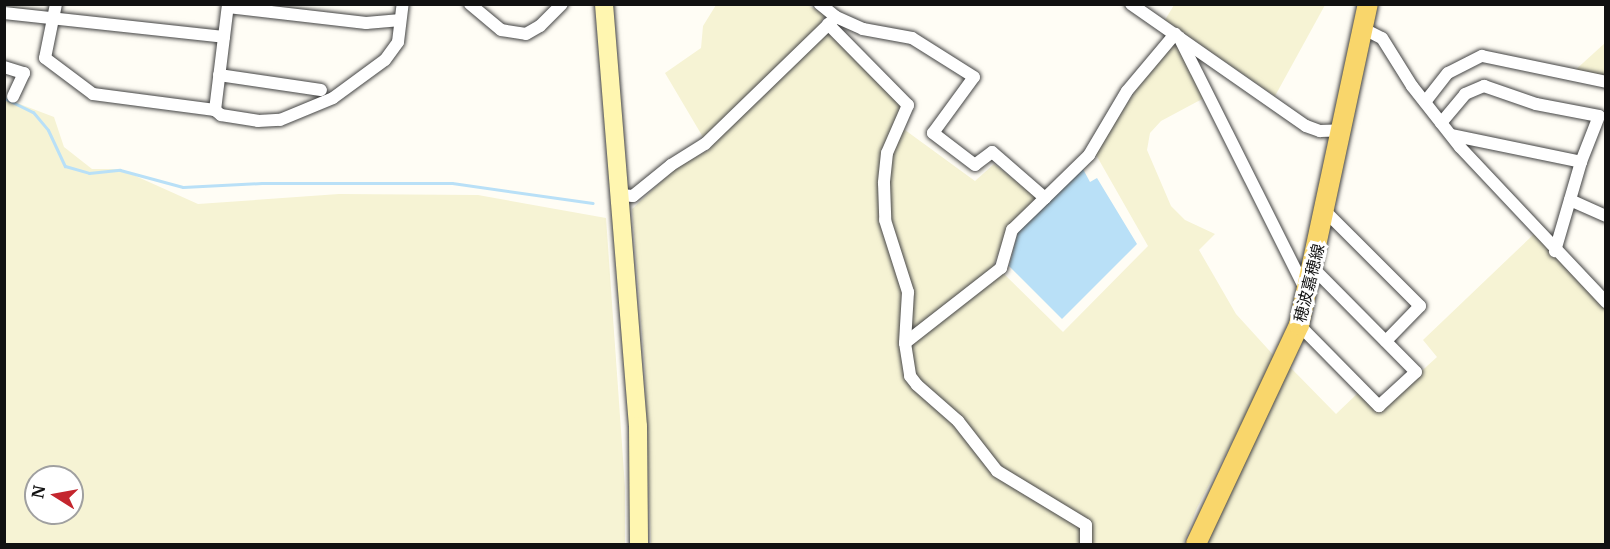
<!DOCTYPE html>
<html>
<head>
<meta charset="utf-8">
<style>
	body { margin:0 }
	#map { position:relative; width:1610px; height:549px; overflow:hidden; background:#fffdf5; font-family:Merriweather,"Noto Sans JP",serif }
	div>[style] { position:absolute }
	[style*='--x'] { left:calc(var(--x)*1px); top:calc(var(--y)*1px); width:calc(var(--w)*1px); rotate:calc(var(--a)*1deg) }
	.farmland>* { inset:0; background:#f6f3d4 }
	.water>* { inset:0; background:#b9e0f7 }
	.stream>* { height:3px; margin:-1.5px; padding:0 1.5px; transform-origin:1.5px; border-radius:1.5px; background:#b9e0f7 }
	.roads { filter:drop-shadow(0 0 2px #444) drop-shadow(0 0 2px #444) }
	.street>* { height:12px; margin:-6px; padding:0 6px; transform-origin:6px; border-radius:6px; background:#fff }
	.secondary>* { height:18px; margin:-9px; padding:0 9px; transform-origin:9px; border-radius:9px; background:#fff6b0 }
	.primary>* { height:20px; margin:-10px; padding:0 10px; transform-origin:10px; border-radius:10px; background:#f9d66b }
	span { translate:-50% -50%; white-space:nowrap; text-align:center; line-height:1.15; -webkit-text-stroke:6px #fff; paint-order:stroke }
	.street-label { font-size:16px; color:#111 }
	.frame { position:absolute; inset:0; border:6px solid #111; pointer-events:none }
	.north { position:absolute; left:24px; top:465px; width:60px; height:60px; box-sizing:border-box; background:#fff; border:2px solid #a0a0a0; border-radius:50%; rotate:281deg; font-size:16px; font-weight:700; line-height:24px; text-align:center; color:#111 }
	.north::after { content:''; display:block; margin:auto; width:21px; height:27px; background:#c4262e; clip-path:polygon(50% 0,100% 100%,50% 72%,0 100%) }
</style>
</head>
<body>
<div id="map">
	<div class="farmland">
		<i style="clip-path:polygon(716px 5px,808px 5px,825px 15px,820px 24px,904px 103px,894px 122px,975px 181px,994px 164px,1038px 198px,1007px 230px,994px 264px,1063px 332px,1148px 246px,1095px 153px,1136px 90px,1177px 41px,1204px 98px,1161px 121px,1150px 133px,1147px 150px,1171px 206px,1185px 220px,1215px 234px,1199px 250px,1236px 314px,1276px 358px,1197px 508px,1183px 544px,651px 544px,645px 370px,632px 209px,675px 169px,710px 149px,665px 73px,701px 48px,703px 26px)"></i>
		<i style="clip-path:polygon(1174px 5px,1175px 4px,1325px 5px,1275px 96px,1165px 20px)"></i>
		<i style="clip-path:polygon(1605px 43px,1605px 78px,1573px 72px)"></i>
		<i style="clip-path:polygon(evenodd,4px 98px,54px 117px,64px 147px,92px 169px,120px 169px,198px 204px,339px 194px,478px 195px,606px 218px,625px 487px,625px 544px,5px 544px,4px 98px,36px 477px,72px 477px,72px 513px,36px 513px,36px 477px)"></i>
		<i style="clip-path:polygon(1534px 234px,1605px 308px,1605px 544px,1206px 544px,1290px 367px,1336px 414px,1359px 392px,1379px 410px,1437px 357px,1423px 340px)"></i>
	</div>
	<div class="water">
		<i style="clip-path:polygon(1083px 169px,1090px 182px,1097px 178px,1137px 244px,1062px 319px,1009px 266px,1018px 232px)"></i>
	</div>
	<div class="stream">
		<i style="--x:4;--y:98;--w:32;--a:26"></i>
		<i style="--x:33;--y:112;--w:23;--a:50"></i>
		<i style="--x:48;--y:130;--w:40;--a:65"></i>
		<i style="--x:65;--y:166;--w:25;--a:16"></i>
		<i style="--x:89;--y:173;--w:31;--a:-6"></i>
		<i style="--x:120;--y:170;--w:65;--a:15.1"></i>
		<i style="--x:183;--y:187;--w:79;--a:-2.9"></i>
		<i style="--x:262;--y:183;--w:190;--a:0"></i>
		<i style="--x:452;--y:183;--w:142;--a:8.1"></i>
	</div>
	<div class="roads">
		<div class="street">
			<i style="--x:56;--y:4;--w:55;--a:101.5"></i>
			<i style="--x:45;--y:58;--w:60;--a:36.9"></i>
			<i style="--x:93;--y:94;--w:123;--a:7.5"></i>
			<i style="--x:470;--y:4;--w:40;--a:40"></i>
			<i style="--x:501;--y:30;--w:25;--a:9"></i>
			<i style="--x:526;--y:34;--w:16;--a:-30"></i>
			<i style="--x:540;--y:26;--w:31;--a:-45"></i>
			<i style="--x:1131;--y:4;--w:213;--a:34.9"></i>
			<i style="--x:1306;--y:126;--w:15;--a:20"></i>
			<i style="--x:1320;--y:131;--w:23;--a:-2"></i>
			<i style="--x:228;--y:7;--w:139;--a:6.6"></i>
			<i style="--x:366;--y:23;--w:32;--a:-5"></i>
			<i style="--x:4;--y:13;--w:221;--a:6.2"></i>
			<i style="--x:224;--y:37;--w:33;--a:-83"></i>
			<i style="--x:828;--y:24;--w:114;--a:45.4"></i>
			<i style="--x:908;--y:105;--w:52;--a:113.6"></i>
			<i style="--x:887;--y:153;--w:30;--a:96"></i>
			<i style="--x:884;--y:183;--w:37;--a:88"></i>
			<i style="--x:885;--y:220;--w:76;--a:72.3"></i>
			<i style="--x:908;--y:292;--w:51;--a:93.4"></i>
			<i style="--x:905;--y:343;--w:122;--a:-38"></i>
			<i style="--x:1001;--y:268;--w:40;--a:-74"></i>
			<i style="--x:1012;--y:230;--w:46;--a:-44.1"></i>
			<i style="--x:1045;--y:198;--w:70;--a:-139"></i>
			<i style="--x:992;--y:152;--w:21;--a:143"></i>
			<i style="--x:975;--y:165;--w:53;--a:-142.7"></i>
			<i style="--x:933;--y:133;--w:69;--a:-53.8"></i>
			<i style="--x:974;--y:77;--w:73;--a:-147.8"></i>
			<i style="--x:912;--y:38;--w:50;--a:-169.6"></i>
			<i style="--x:863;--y:29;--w:30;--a:-156"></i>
			<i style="--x:1364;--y:29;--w:20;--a:27"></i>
			<i style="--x:1382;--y:38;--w:57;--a:58"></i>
			<i style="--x:1412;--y:86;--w:78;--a:51.8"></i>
			<i style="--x:1460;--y:147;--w:213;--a:46.7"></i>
			<i style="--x:224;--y:37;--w:74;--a:97"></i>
			<i style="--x:215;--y:110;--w:8;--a:40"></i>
			<i style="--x:221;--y:115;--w:37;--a:9"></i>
			<i style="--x:258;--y:121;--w:22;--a:-3"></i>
			<i style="--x:280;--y:120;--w:57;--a:-22.5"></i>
			<i style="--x:333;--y:98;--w:64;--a:-36.2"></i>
			<i style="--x:385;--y:60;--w:22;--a:-54"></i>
			<i style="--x:398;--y:42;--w:38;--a:-83"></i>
			<i style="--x:1179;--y:37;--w:284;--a:63.4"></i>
			<i style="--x:4;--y:67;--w:21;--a:17"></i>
			<i style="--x:24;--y:73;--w:26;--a:115"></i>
			<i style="--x:219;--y:75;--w:103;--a:8.4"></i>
			<i style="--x:1425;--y:102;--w:37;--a:-52"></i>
			<i style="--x:1448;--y:73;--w:38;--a:-27"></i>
			<i style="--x:1482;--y:56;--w:127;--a:11.8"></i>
			<i style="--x:1441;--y:123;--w:38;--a:-50"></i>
			<i style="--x:1465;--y:94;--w:21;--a:-23"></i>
			<i style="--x:1484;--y:86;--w:55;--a:19.1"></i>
			<i style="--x:1536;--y:104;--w:64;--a:10.8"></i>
			<i style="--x:1599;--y:116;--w:49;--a:111.4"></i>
			<i style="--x:1451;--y:135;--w:133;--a:11.7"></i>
			<i style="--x:1581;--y:162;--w:93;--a:106.3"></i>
			<i style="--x:620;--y:195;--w:13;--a:4"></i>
			<i style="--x:633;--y:196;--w:49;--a:-39.2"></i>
			<i style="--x:671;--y:165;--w:40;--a:-32"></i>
			<i style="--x:705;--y:144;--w:182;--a:-44.1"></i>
			<i style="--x:836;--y:17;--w:21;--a:-141"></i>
			<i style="--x:1045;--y:198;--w:62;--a:-44.3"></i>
			<i style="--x:1089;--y:155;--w:74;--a:-59.3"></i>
			<i style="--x:1127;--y:91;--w:75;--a:-49.9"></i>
			<i style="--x:1570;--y:200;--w:39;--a:24"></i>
			<i style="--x:1326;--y:212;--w:133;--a:45"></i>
			<i style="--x:1420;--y:306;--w:49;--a:134.2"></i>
			<i style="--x:1299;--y:325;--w:114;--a:45.4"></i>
			<i style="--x:1379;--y:406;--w:50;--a:-42.6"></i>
			<i style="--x:1416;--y:372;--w:145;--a:-134.7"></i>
			<i style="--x:905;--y:343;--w:33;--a:81"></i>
			<i style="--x:910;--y:376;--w:11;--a:52"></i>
			<i style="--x:917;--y:385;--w:55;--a:41.3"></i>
			<i style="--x:958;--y:421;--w:63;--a:52"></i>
			<i style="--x:997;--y:471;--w:104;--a:31.2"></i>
			<i style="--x:1086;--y:525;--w:19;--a:90"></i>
		</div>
		<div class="secondary">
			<i style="--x:604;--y:4;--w:423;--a:85.4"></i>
			<i style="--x:638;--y:426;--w:118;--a:89.5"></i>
		</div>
		<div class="primary">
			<i style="--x:1196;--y:544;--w:242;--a:-64.8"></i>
			<i style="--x:1299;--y:325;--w:328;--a:-77.9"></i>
		</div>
	</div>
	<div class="street-label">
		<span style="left:1309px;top:283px;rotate:-76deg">穂波嘉穂線</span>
	</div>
	<div class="frame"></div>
	<div class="north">N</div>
</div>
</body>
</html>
